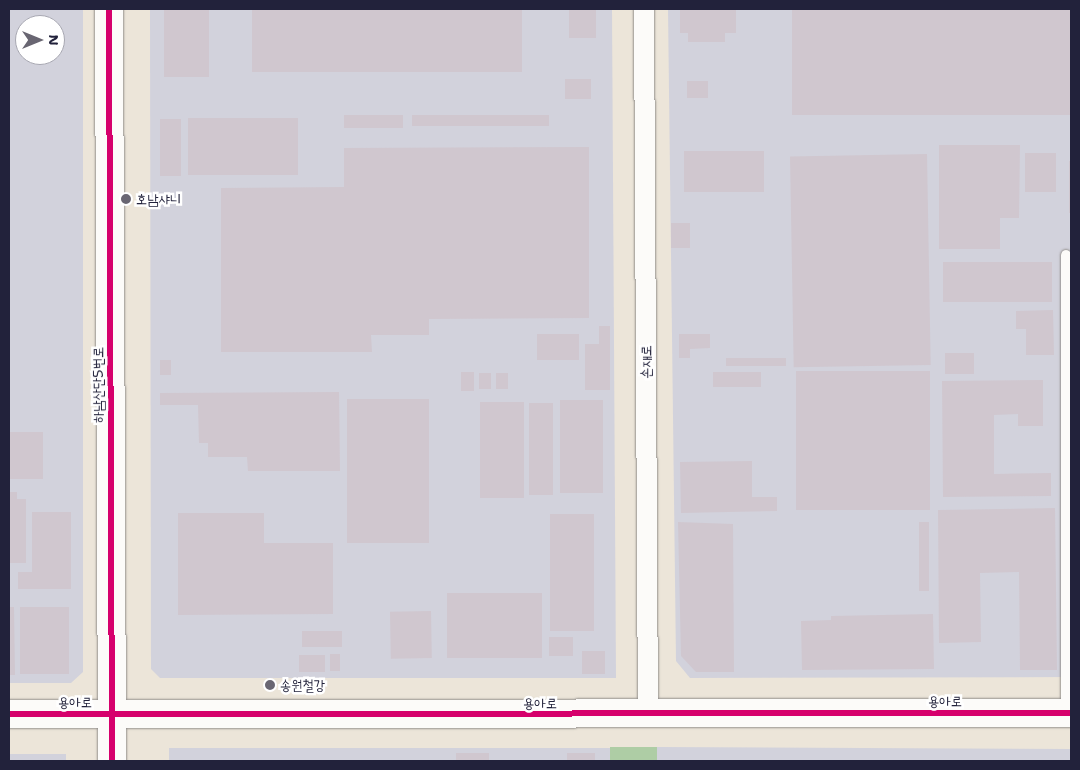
<!DOCTYPE html>
<html>
<head>
<meta charset="utf-8">
<style>
	body { margin:0 }
	#map { position:relative; width:1080px; height:770px; overflow:hidden; background:#ece5d9; font-family:"Shantell Sans","Poor Story",sans-serif }
	div>[style] { position:absolute }
	[style*='--x'] { left:calc(var(--x)*1px); top:calc(var(--y)*1px); width:calc(var(--w)*1px); rotate:calc(var(--a)*1deg) }
	.industrial>* { inset:0; background:#d2d2dc; transform-origin:0 0 }
	.forest>* { inset:0; background:#aecda5; transform-origin:0 0 }
	.building>* { inset:0; background:#d0c7cf; transform-origin:0 0 }
	.roads { filter:drop-shadow(0 0 1px #918e8b) drop-shadow(0 0 1px #918e8b) }
	.lane>* { height:10px; margin:-5px; padding:0 5px; transform-origin:5px; border-radius:5px; background:#fcfbf9 }
	.street>* { height:20px; margin:-10px; padding:0 10px; transform-origin:10px; border-radius:10px; background:#fcfbf9 }
	.secondary>* { height:28px; margin:-14px; padding:0 14px; transform-origin:14px; border-radius:14px; background:#fcfbf9 }
	.cycleway>* { height:6px; margin:-3px; padding:0 3px; transform-origin:3px; border-radius:3px; background:#d6006c }
	.dots>* { width:14px; height:14px; translate:-50% -50%; box-sizing:border-box; border:2px solid #fff; border-radius:50% }
	span { translate:-50% -50%; white-space:nowrap; text-align:center; line-height:1.15; -webkit-text-stroke:5px #fff; paint-order:stroke }
	.poi-label { font-size:14px; color:#22223b }
	.left { translate:0 -50%; text-align:left }
	.street-label { font-size:14px; color:#22223b }
	.frame { position:absolute; inset:0; border:10px solid #22223b; pointer-events:none }
	.north { position:absolute; left:15px; top:15px; width:50px; height:50px; box-sizing:border-box; background:#fff; border:1px solid #a7a7b1; border-radius:50%; rotate:90deg; font-size:14px; font-weight:700; line-height:20px; text-align:center; color:#22223b }
	.north::after { content:''; display:block; margin:auto; width:18px; height:22px; background:#696672; clip-path:polygon(50% 0,100% 100%,50% 72%,0 100%) }
</style>
</head>
<body>
<div id="map">
	<div class="industrial">
		<i style="clip-path:polygon(evenodd,9px 9px,83px 9px,83px 672px,71px 683px,9px 683px,9px 9px,25px 25px,55px 25px,55px 55px,25px 55px,25px 25px)"></i>
		<i style="clip-path:polygon(150px 9px,612px 9px,616px 678px,160px 678px,151px 669px)"></i>
		<i style="clip-path:polygon(668px 9px,1071px 9px,1071px 677px,690px 678px,676px 661px)"></i>
		<i style="clip-path:polygon(657px 747px,1071px 749px,1071px 761px,657px 761px)"></i>
		<i style="left:610px;top:748px;width:13px;height:441px;rotate:90deg"></i>
		<i style="left:9px;top:754px;width:57px;height:7px"></i>
	</div>
	<div class="forest">
		<i style="left:657px;top:747px;width:14px;height:47px;rotate:90deg"></i>
	</div>
	<div class="building">
		<i style="left:164px;top:9px;width:45px;height:68px"></i>
		<i style="left:252px;top:9px;width:270px;height:63px"></i>
		<i style="left:569px;top:9px;width:27px;height:29px"></i>
		<i style="clip-path:polygon(680px 9px,736px 9px,736px 33px,725px 33px,725px 42px,688px 42px,688px 33px,680px 33px)"></i>
		<i style="left:792px;top:9px;width:279px;height:106px"></i>
		<i style="left:565px;top:79px;width:26px;height:20px"></i>
		<i style="left:708px;top:81px;width:17px;height:21px;rotate:90deg"></i>
		<i style="left:344px;top:115px;width:59px;height:13px"></i>
		<i style="left:549px;top:115px;width:11px;height:137px;rotate:90deg"></i>
		<i style="left:188px;top:118px;width:110px;height:57px"></i>
		<i style="left:160px;top:119px;width:21px;height:57px"></i>
		<i style="clip-path:polygon(939px 145px,1020px 145px,1019px 218px,1000px 218px,1000px 249px,939px 249px)"></i>
		<i style="clip-path:polygon(589px 147px,589px 318px,429px 319px,429px 335px,371px 335px,372px 352px,221px 352px,221px 188px,344px 187px,344px 148px)"></i>
		<i style="left:684px;top:151px;width:80px;height:41px"></i>
		<i style="left:1056px;top:153px;width:39px;height:31px;rotate:90deg"></i>
		<i style="left:927px;top:154px;width:211px;height:137px;rotate:89deg"></i>
		<i style="left:1069px;top:161px;width:2px;height:52px"></i>
		<i style="left:671px;top:223px;width:19px;height:25px"></i>
		<i style="left:943px;top:262px;width:109px;height:40px"></i>
		<i style="clip-path:polygon(1053px 310px,1054px 355px,1026px 355px,1026px 329px,1016px 329px,1016px 311px)"></i>
		<i style="clip-path:polygon(599px 326px,610px 326px,610px 390px,585px 390px,585px 344px,599px 344px)"></i>
		<i style="left:537px;top:334px;width:42px;height:26px"></i>
		<i style="clip-path:polygon(679px 334px,710px 334px,710px 348px,690px 349px,690px 358px,679px 358px)"></i>
		<i style="left:974px;top:353px;width:21px;height:29px;rotate:90deg"></i>
		<i style="left:726px;top:358px;width:60px;height:8px"></i>
		<i style="left:160px;top:360px;width:11px;height:15px"></i>
		<i style="left:796px;top:371px;width:134px;height:139px"></i>
		<i style="left:461px;top:372px;width:13px;height:19px"></i>
		<i style="left:713px;top:372px;width:48px;height:15px"></i>
		<i style="left:479px;top:373px;width:12px;height:16px"></i>
		<i style="left:496px;top:373px;width:12px;height:16px"></i>
		<i style="clip-path:polygon(1043px 380px,1043px 426px,1018px 426px,1018px 414px,994px 415px,994px 474px,1051px 473px,1051px 496px,943px 497px,942px 381px)"></i>
		<i style="clip-path:polygon(339px 392px,340px 471px,248px 471px,247px 457px,208px 457px,208px 443px,199px 443px,198px 405px,160px 405px,160px 393px)"></i>
		<i style="left:429px;top:399px;width:144px;height:82px;rotate:90deg"></i>
		<i style="left:603px;top:400px;width:93px;height:43px;rotate:90deg"></i>
		<i style="left:480px;top:402px;width:44px;height:96px"></i>
		<i style="left:529px;top:403px;width:24px;height:92px"></i>
		<i style="left:9px;top:432px;width:34px;height:47px"></i>
		<i style="clip-path:polygon(752px 461px,752px 497px,777px 497px,777px 511px,681px 513px,680px 462px)"></i>
		<i style="clip-path:polygon(9px 492px,17px 492px,17px 499px,26px 499px,26px 563px,9px 563px)"></i>
		<i style="clip-path:polygon(1055px 508px,1057px 670px,1020px 670px,1019px 572px,980px 573px,981px 642px,939px 643px,938px 510px)"></i>
		<i style="clip-path:polygon(32px 512px,71px 512px,71px 589px,18px 589px,18px 572px,32px 572px)"></i>
		<i style="clip-path:polygon(178px 513px,264px 513px,264px 543px,333px 543px,333px 614px,178px 615px)"></i>
		<i style="left:550px;top:514px;width:44px;height:117px"></i>
		<i style="clip-path:polygon(678px 522px,733px 524px,734px 672px,696px 672px,681px 656px)"></i>
		<i style="left:919px;top:522px;width:10px;height:69px"></i>
		<i style="left:542px;top:593px;width:65px;height:95px;rotate:90deg"></i>
		<i style="clip-path:polygon(9px 607px,14px 607px,15px 675px,9px 675px)"></i>
		<i style="left:20px;top:607px;width:49px;height:67px"></i>
		<i style="left:431px;top:611px;width:47px;height:41px;rotate:89deg"></i>
		<i style="clip-path:polygon(933px 614px,934px 669px,802px 670px,801px 621px,831px 620px,831px 616px)"></i>
		<i style="left:302px;top:631px;width:40px;height:16px"></i>
		<i style="left:549px;top:637px;width:24px;height:19px"></i>
		<i style="left:582px;top:651px;width:23px;height:23px"></i>
		<i style="left:330px;top:654px;width:10px;height:17px"></i>
		<i style="left:299px;top:655px;width:26px;height:17px"></i>
		<i style="left:456px;top:753px;width:33px;height:8px"></i>
		<i style="left:567px;top:753px;width:28px;height:8px"></i>
	</div>
	<div class="roads">
		<div class="lane">
			<i style="--x:1066;--y:255;--w:457;--a:90"></i>
		</div>
		<div class="street">
			<i style="--x:644;--y:9;--w:707;--a:89.68"></i>
		</div>
		<div class="secondary">
			<i style="--x:109;--y:9;--w:752;--a:89.77"></i>
			<i style="--x:9;--y:714;--w:1062;--a:-0.05"></i>
		</div>
	</div>
	<div class="cycleway">
		<i style="--x:109;--y:9;--w:752;--a:89.77"></i>
		<i style="--x:9;--y:714;--w:1062;--a:-0.05"></i>
	</div>
	<div class="dots">
		<i style="left:126px;top:199px;background:#696672"></i>
		<i style="left:270px;top:685px;background:#696672"></i>
	</div>
	<div class="poi-label">
		<span class="left" style="left:136px;top:199px">호남샤니</span>
		<span class="left" style="left:280px;top:685px">송원철강</span>
	</div>
	<div class="street-label">
		<span style="left:646px;top:362px;rotate:-90deg">손재로</span>
		<span style="left:98px;top:385px;rotate:-90deg">하남산단5번로</span>
		<span style="left:945px;top:701px">용아로</span>
		<span style="left:75px;top:702px">용아로</span>
		<span style="left:540px;top:703px">용아로</span>
	</div>
	<div class="frame"></div>
	<div class="north">N</div>
</div>
</body>
</html>
